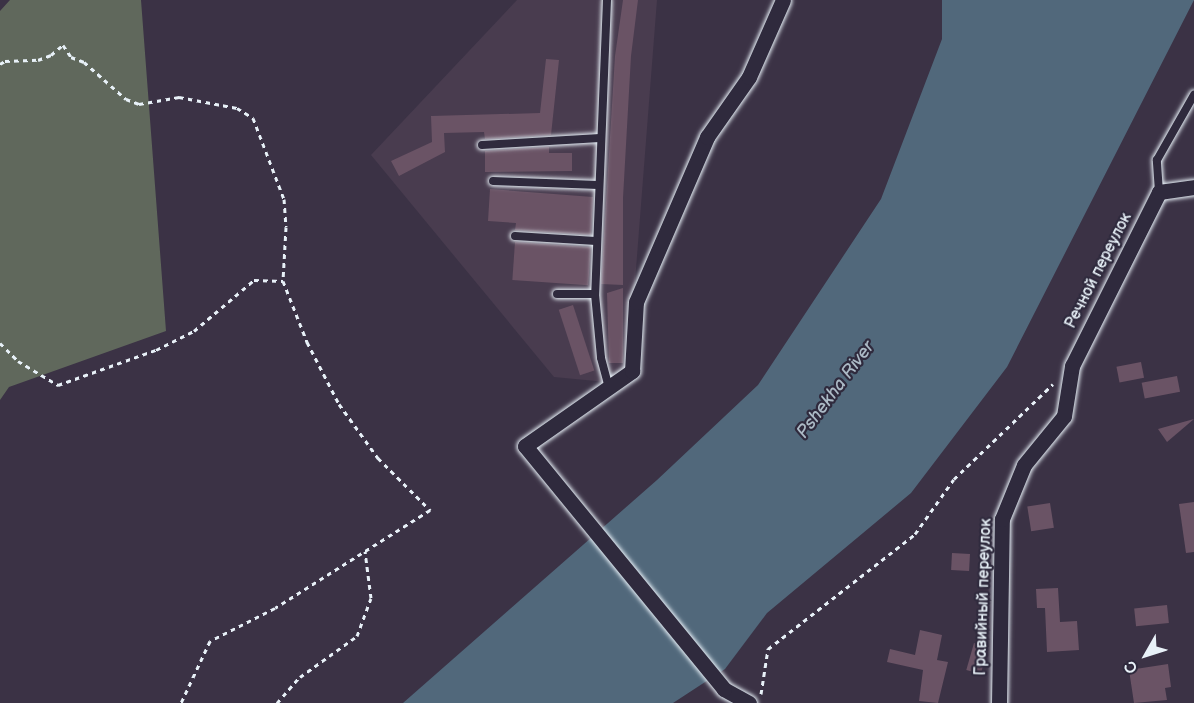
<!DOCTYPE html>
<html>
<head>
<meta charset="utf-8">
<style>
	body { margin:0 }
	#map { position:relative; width:1194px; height:703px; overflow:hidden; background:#3b3245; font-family:"Balsamiq Sans",sans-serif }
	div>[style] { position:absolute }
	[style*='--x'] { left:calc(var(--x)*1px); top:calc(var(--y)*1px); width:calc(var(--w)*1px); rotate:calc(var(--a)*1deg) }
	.built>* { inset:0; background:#493c4f }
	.green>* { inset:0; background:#60685c }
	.water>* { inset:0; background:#51687b }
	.building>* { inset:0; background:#6a5365; transform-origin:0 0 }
	.path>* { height:3px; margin-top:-1.5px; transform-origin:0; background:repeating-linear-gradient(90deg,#e8f1f8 0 4.5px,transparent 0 9px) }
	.roads { filter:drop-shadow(0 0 2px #e8f1f8) drop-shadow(0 0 2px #e8f1f8) }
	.lane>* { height:8px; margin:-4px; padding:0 4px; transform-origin:4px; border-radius:4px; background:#2f2a3d }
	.street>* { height:15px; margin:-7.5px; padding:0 7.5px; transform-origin:7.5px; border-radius:7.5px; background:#2f2a3d }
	span { translate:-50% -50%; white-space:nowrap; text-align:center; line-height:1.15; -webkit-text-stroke:4.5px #2f2a3d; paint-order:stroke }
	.street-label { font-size:16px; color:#e8f1f8 }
	.water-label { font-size:18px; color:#acbac6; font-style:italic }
	.north { position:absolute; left:1116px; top:625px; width:60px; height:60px; -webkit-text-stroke:4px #2f2a3d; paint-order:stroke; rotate:231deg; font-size:16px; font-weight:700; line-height:24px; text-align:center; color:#e8f1f8 }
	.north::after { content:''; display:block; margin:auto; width:21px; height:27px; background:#e8f1f8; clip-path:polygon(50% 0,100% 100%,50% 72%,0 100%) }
</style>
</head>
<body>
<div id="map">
	<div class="built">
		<i style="clip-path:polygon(517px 0,657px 0,627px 384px,554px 377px,371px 155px)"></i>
	</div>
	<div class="green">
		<i style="clip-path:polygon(10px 0,141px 0,166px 331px,9px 387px,0 400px,0 11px)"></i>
	</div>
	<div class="water">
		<i style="clip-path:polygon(942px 0,1194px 0,1007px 367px,911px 493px,767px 613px,725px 669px,673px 703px,403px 703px,657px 480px,758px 385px,881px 199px,942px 39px)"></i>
	</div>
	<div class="building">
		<i style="clip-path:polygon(623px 0,638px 0,631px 56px,623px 198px,623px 285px,601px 284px,615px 56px)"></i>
		<i style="clip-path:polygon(546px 59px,559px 60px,551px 135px,485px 139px,484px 132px,444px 133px,445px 152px,399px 176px,391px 161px,432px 142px,431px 116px,540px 113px)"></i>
		<i style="clip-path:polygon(549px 147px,549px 153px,572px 153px,572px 171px,485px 172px,485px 151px)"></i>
		<i style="clip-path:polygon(490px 189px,593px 197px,591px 235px,515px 230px,516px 223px,488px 221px)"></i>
		<i style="left:515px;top:242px;width:76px;height:38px;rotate:4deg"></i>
		<i style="clip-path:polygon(623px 288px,623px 363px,609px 363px,607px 293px)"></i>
		<i style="left:573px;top:305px;width:69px;height:15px;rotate:72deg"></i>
		<i style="left:1141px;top:362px;width:16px;height:25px;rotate:79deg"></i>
		<i style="left:1177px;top:376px;width:16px;height:36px;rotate:79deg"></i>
		<i style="clip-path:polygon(1194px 419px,1167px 442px,1158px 429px)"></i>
		<i style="clip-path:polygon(1194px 502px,1194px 552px,1186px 553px,1179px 504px)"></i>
		<i style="left:1050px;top:503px;width:25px;height:23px;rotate:81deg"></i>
		<i style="left:952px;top:553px;width:18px;height:17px;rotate:3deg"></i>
		<i style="clip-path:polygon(1058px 588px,1060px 622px,1077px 621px,1079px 650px,1047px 652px,1045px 608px,1037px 608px,1036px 589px)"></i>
		<i style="left:1167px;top:605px;width:18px;height:33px;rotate:84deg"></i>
		<i style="clip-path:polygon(920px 630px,942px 635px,937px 660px,948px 662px,938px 703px,919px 701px,923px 670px,887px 662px,890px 649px,915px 655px)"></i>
		<i style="left:974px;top:643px;width:15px;height:28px;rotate:16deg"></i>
		<i style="clip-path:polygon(1168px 664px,1171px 687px,1165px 688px,1167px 700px,1134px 703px,1129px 670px)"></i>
	</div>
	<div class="path">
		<i style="--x:0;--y:64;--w:6;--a:-31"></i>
		<i style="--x:5;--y:61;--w:33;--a:-2"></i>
		<i style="--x:38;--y:60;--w:14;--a:-21"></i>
		<i style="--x:51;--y:55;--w:16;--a:-40"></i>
		<i style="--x:63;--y:45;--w:14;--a:56"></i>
		<i style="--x:71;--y:57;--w:14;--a:21"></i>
		<i style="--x:84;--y:62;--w:56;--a:41.4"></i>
		<i style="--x:126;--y:99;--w:14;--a:21"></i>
		<i style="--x:139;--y:104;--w:41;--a:-9.9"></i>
		<i style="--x:179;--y:97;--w:59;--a:10.7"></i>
		<i style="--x:237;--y:108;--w:19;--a:32"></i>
		<i style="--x:253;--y:118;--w:87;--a:69.1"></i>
		<i style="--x:284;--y:199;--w:28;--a:86"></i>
		<i style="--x:286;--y:227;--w:54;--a:93.2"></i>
		<i style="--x:283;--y:281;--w:66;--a:68.5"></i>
		<i style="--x:307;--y:342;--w:70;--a:62.7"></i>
		<i style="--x:339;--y:404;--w:67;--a:54.2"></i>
		<i style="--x:378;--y:458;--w:74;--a:45"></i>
		<i style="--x:430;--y:510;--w:183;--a:147.7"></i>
		<i style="--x:275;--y:608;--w:73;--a:153.1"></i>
		<i style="--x:210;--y:641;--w:68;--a:115.1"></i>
		<i style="--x:0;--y:343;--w:25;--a:45"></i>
		<i style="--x:18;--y:361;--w:47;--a:31"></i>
		<i style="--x:58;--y:385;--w:104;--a:-19.7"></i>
		<i style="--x:156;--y:350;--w:42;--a:-26.6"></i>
		<i style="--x:194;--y:331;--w:79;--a:-40.4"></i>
		<i style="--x:254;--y:280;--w:29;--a:2"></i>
		<i style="--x:761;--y:694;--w:46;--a:-81.2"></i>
		<i style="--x:768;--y:649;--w:187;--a:-38"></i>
		<i style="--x:915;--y:534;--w:67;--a:-54.7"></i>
		<i style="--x:954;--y:479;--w:137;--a:-43.8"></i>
		<i style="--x:277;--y:703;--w:35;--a:-49"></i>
		<i style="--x:300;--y:677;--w:70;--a:-35.7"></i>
		<i style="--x:357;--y:636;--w:40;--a:-69.8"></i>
		<i style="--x:371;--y:598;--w:47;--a:-97.3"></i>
	</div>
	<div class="roads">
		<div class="lane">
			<i style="--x:607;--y:0;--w:294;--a:92.3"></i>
			<i style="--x:595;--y:294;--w:64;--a:84.6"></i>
			<i style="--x:601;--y:358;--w:31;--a:75"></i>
			<i style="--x:482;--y:145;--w:118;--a:-3.4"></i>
			<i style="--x:493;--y:181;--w:105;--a:2.2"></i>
			<i style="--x:1159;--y:192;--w:32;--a:-94"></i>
			<i style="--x:1157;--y:160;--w:75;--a:-60.4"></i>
			<i style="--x:515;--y:236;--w:81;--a:3.5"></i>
			<i style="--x:557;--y:294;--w:38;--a:0"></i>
		</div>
		<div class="street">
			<i style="--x:749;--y:703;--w:29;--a:-151"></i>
			<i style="--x:724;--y:689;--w:314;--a:-129.3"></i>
			<i style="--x:525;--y:446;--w:131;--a:-35"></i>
			<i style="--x:632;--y:371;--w:69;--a:-86.7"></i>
			<i style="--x:636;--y:302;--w:180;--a:-66.7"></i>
			<i style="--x:707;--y:137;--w:73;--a:-55"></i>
			<i style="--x:749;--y:77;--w:84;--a:-66.2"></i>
			<i style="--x:999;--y:703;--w:184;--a:-89.1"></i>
			<i style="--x:1002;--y:519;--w:58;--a:-67.8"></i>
			<i style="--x:1024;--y:465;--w:63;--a:-50.8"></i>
			<i style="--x:1064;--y:416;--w:51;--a:-80.9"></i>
			<i style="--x:1072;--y:366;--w:195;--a:-63.4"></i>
			<i style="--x:1159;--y:192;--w:35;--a:-8"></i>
		</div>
	</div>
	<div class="street-label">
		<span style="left:1099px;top:271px;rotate:-63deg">Речной переулок</span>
		<span style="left:984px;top:597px;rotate:-88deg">Гравийный переулок</span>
	</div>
	<div class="water-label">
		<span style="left:836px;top:390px;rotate:-53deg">Pshekha River</span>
	</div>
	<div class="north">С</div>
</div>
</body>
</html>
